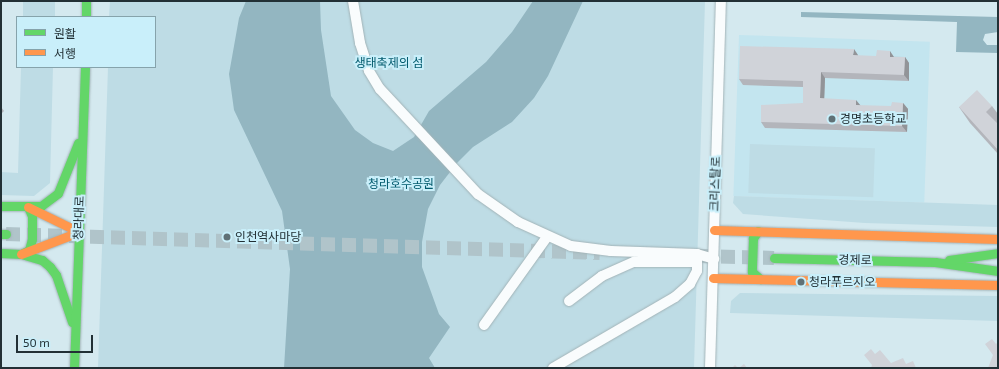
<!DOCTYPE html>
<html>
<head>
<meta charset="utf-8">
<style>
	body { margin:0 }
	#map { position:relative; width:999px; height:369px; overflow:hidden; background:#d4e9ef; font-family:"Exo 2","Noto Sans KR",sans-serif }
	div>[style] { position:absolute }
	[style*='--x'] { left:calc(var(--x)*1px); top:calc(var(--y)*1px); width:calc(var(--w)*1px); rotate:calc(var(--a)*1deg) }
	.built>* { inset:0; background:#c3e5ef; transform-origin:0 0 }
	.green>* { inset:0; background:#bedce5; transform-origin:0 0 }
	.water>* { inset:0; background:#93b6c1 }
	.secondary-tunnel>* { height:14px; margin-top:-7px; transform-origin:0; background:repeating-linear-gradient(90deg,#b0c4ca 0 14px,transparent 0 21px) }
	.roads { filter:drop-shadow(0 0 1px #a2b3b7) drop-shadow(0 0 1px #a2b3b7) }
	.street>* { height:10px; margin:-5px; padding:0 5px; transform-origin:5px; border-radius:5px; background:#f9fcfd }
	.fast>* { height:9px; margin:-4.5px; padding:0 4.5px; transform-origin:4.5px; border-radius:4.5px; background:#63d668 }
	.slow>* { height:9px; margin:-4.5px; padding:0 4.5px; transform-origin:4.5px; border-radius:4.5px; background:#ff974d }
	.wall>* { inset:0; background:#b3b5bb }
	.shaded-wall>* { inset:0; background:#929498 }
	.building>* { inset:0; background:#d0d3d9 }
	.dots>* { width:11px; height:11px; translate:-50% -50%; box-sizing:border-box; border:2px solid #c9effa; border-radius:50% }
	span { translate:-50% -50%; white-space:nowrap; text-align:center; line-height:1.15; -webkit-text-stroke:4px #c9effa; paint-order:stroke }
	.park-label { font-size:12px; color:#00596c }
	.poi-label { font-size:12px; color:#223035 }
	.left { translate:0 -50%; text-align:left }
	.street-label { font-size:12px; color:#223035 }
	.frame { position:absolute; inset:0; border:2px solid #223035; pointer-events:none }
	.legend { position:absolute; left:16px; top:16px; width:140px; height:52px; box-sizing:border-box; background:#c9effa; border:1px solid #86a3ab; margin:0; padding:5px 7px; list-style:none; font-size:12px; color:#223035 }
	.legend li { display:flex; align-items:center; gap:8px; height:20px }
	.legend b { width:20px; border:1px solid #86a3ab }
	.scale { position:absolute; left:16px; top:335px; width:77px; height:18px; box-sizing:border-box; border:2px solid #223035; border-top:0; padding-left:5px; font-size:12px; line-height:14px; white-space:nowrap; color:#223035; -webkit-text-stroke:3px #c9effa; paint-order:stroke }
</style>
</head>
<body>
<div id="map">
	<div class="built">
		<i style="left:739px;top:35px;width:191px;height:161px;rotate:2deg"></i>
	</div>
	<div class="green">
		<i style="left:23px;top:1px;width:32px;height:16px"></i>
		<i style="clip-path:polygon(110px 1px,705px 1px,694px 368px,98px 368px,108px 67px,155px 67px,155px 17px,109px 17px)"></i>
		<i style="clip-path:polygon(21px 67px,53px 67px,50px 183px,34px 196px,1px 195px,1px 172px,18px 173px)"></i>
		<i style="left:750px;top:144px;width:125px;height:49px;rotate:2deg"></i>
		<i style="clip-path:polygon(734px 196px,998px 205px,998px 227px,865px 223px,743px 214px,733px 203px)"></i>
		<i style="clip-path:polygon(740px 293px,998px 296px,998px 321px,730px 313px,731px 301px)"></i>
	</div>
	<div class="water">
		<i style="clip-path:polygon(246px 1px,320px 1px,321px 30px,331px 96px,355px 130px,373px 143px,393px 151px,414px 137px,429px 111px,486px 62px,512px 32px,533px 1px,583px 1px,548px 76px,534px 98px,512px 122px,473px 147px,457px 163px,440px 185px,428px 209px,422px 242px,422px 267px,439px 314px,450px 327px,429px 358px,435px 368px,284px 368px,290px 269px,282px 211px,234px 110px,229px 74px,239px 18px)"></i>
		<i style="clip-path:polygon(801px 12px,998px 17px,998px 32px,985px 34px,983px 40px,987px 45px,998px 45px,998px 53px,956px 52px,957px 22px,801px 17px)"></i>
	</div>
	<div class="secondary-tunnel">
		<i style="--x:6;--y:234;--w:594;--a:1.83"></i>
		<i style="--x:700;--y:256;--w:74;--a:1.5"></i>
	</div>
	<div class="roads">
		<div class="street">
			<i style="--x:353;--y:1;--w:43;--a:80.5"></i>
			<i style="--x:360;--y:43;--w:29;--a:72"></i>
			<i style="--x:369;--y:71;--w:21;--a:59"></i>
			<i style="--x:380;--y:89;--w:144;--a:47"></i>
			<i style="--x:478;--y:194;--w:49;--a:35"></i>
			<i style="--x:518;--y:222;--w:58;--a:24.4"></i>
			<i style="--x:571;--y:246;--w:40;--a:7.1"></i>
			<i style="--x:611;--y:251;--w:86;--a:2"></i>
			<i style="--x:697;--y:254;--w:18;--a:16"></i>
			<i style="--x:569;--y:301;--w:41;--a:-37.1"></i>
			<i style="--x:602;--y:276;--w:35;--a:-24"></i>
			<i style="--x:634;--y:262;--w:63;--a:0"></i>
			<i style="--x:484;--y:325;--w:108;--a:-54.4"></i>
			<i style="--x:553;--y:368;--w:141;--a:-30.2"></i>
			<i style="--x:675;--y:297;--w:20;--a:-41"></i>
			<i style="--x:690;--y:284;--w:15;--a:-62"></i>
			<i style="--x:697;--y:271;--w:17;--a:-90"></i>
			<i style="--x:710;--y:368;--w:367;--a:-88.3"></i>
		</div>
		<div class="fast">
			<i style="--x:86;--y:1;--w:16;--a:90"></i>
			<i style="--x:1;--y:206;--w:40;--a:0"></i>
			<i style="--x:41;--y:206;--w:21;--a:-37"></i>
			<i style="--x:58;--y:193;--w:54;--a:-68.2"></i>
			<i style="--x:758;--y:231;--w:9;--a:126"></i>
			<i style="--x:753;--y:238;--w:34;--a:92"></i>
			<i style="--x:752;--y:272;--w:11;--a:41"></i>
			<i style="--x:1;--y:234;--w:5;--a:0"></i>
			<i style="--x:1;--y:253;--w:20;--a:3"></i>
			<i style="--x:21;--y:254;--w:22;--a:16"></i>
			<i style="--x:42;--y:260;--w:11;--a:41"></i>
			<i style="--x:50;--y:267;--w:10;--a:53"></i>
			<i style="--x:56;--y:275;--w:50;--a:71.2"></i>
			<i style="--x:21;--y:254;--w:9;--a:-27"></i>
			<i style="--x:29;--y:250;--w:11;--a:-75"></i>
			<i style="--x:32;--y:239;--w:23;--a:-90"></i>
			<i style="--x:32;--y:216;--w:10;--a:-114"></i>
			<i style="--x:774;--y:258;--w:161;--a:1.4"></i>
			<i style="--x:935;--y:262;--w:64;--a:8.1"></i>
			<i style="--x:949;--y:260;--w:49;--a:-8.1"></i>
			<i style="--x:74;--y:368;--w:301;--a:-87.9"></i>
		</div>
		<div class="slow">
			<i style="--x:28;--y:207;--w:57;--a:26.1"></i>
			<i style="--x:714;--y:230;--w:284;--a:1.8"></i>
			<i style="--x:21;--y:254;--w:62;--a:-20.8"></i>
			<i style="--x:713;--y:278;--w:285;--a:1.4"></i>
		</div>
	</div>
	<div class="wall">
		<i style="clip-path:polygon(858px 55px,858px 56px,905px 57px,909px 63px,909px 81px,825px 78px,824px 99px,860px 106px,891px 106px,903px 103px,908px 109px,907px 132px,765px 128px,761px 122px,803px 103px,803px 87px,743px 85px,739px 79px)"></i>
		<i style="clip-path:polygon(992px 106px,998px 114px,998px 154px,970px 123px,959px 107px)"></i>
		<i style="clip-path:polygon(1px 107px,4px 111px,1px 114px)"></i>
	</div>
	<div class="shaded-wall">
		<i style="clip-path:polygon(854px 49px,858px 55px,858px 62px,853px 55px)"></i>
		<i style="clip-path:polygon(890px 51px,894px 57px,890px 57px)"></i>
		<i style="clip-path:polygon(905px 57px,909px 63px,909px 81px,904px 75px)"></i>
		<i style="clip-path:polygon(821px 72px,825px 78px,824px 105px,820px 98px)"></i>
		<i style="clip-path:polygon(856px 100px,861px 106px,856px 105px)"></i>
		<i style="clip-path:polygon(903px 103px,908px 109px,907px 132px,902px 126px)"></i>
	</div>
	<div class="building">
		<i style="clip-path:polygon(740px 46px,854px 49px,853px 55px,876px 56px,877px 50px,890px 51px,890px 57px,905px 57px,904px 75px,821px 72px,820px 98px,856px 100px,856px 105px,891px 106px,892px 102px,903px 103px,902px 126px,761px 122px,761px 105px,803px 103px,803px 81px,739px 79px)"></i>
		<i style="clip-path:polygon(977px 90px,992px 106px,986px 112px,998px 124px,998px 150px,959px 107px)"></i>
		<i style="clip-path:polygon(992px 339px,996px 344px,998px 342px,998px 368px,988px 368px,993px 355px,985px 344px)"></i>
		<i style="clip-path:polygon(871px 349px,875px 354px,880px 350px,891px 363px,903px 358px,906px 364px,913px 361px,916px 368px,871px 368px,872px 365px,864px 355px)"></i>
		<i style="clip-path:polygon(744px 364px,747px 368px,739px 368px)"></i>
		<i style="clip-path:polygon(735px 365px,738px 368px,732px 368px)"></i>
	</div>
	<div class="dots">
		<i style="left:832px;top:119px;background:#607176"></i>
		<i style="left:227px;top:237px;background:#607176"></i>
		<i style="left:801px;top:282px;background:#607176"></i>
	</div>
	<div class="park-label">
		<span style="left:389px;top:63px">생태축제의 섬</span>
		<span style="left:401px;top:184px">청라호수공원</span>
	</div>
	<div class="poi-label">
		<span class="left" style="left:840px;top:119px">경명초등학교</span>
		<span class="left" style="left:235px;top:237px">인천역사마당</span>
		<span class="left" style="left:809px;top:282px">청라푸르지오</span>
	</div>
	<div class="street-label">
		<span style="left:715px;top:184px;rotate:-88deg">크리스탈로</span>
		<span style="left:79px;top:218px;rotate:-88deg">청라대로</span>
		<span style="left:855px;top:260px;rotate:1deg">경제로</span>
	</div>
	<div class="frame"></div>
	<ul class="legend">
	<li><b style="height:5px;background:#63d668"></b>원활</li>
	<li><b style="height:5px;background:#ff974d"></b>서행</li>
	</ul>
	<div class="scale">50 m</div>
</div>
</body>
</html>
